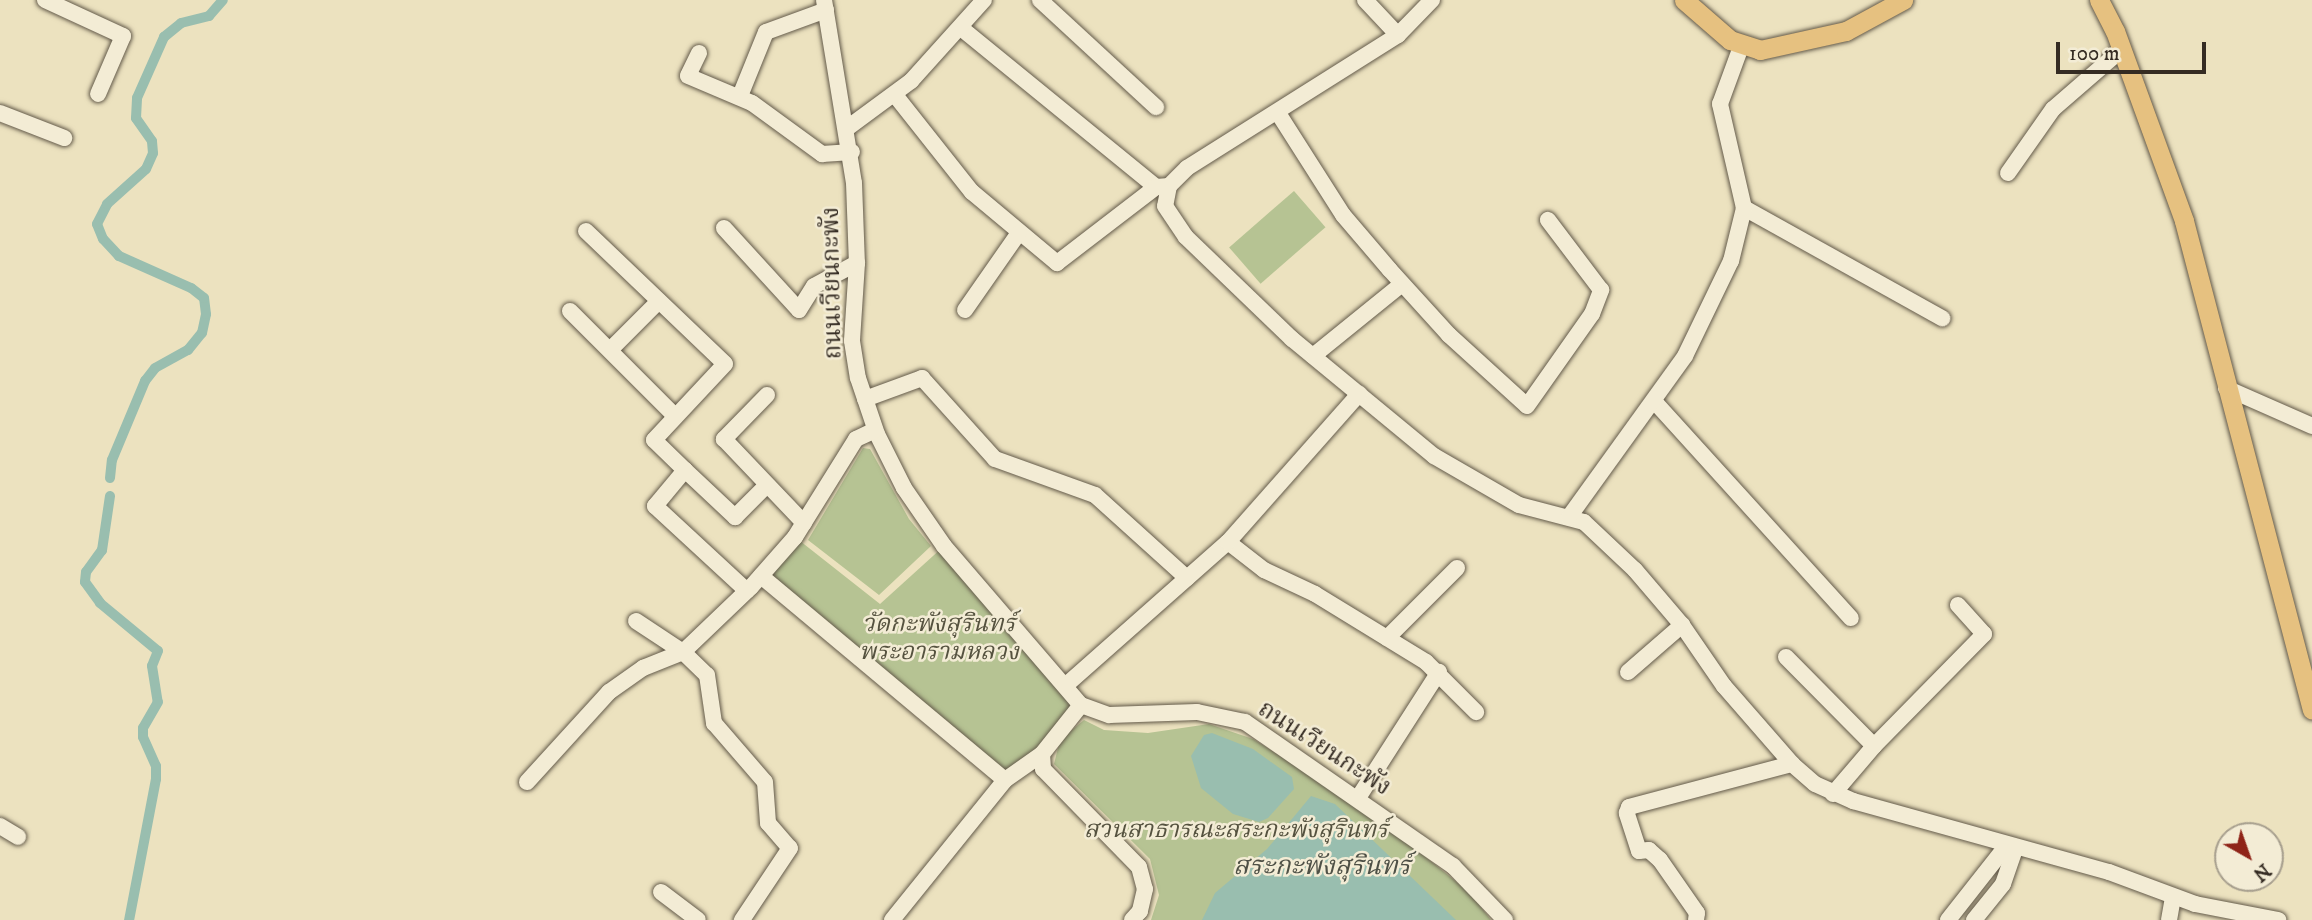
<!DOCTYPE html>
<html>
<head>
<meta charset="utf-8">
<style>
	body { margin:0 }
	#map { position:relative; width:2312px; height:920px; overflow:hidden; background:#ece2bf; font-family:"IM FELL DW Pica","Noto Serif Thai",serif }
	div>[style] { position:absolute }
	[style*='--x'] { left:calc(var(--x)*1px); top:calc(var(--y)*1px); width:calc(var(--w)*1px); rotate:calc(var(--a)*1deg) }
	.green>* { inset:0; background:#b6c393; transform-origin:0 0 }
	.water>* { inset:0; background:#99beaf }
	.canal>* { height:10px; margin:-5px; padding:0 5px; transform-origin:5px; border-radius:5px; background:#99beaf }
	.roads { filter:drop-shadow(0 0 2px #635a4a) drop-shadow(0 0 2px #635a4a) }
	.minor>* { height:16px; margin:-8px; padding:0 8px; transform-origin:8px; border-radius:8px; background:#f3ecd5 }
	.major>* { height:19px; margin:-9.5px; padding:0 9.5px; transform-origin:9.5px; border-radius:9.5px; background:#e6c180 }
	span { translate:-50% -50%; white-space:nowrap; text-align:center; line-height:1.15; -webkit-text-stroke:5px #f3ecd5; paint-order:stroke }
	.street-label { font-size:24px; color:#352c23 }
	.park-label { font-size:24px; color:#55523f; font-style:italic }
	.water-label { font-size:26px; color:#4e5046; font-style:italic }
	.north { position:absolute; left:2214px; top:822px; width:70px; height:70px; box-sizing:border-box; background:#f3ecd5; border:2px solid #a79f8e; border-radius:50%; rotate:140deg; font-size:19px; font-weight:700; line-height:28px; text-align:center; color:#352c23 }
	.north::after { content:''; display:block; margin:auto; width:24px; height:32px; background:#8f2418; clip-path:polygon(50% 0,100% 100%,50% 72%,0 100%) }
	.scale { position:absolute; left:2056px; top:42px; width:150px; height:32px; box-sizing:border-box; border:4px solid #352c23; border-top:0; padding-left:9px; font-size:21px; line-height:24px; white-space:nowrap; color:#352c23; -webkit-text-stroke:5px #f3ecd5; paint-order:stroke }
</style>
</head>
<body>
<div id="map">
	<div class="green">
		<i style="left:1294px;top:191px;width:48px;height:86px;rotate:49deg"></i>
		<i style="clip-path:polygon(863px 448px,870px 449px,909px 519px,931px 546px,879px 595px,808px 540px)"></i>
		<i style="clip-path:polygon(795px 537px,880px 604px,944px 546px,1081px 705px,1005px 780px,761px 576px)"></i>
		<i style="clip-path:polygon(1084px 720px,1104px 730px,1148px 733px,1209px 724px,1253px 739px,1321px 781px,1428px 859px,1469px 892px,1491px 920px,1151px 920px,1159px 895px,1150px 859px,1054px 764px,1060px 740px)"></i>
	</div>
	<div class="water">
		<i style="clip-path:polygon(1212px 733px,1253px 749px,1292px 777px,1294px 789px,1268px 818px,1259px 822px,1233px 814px,1201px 788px,1191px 756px,1204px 735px)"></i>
		<i style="clip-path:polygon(1311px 796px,1335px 804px,1456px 920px,1202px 920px,1215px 893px,1267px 849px)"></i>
	</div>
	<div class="canal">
		<i style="--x:110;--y:478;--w:18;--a:-84"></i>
		<i style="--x:112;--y:460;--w:86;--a:-67.3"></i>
		<i style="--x:145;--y:381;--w:16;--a:-52"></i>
		<i style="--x:155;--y:368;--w:38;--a:-29"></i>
		<i style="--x:188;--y:350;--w:22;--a:-51"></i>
		<i style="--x:202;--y:333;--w:19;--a:-78"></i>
		<i style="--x:206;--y:314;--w:16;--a:-97"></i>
		<i style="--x:204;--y:298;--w:16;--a:-142"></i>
		<i style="--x:191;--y:288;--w:79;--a:-156"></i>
		<i style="--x:119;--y:256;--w:23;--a:-133"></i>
		<i style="--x:103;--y:239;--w:16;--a:-112"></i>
		<i style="--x:97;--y:224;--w:22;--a:-63"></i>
		<i style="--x:107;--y:204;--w:52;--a:-41.9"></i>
		<i style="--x:146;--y:169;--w:17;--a:-66"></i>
		<i style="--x:153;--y:153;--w:12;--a:-95"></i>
		<i style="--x:152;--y:141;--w:28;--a:-125"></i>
		<i style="--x:136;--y:118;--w:20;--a:-87"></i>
		<i style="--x:137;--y:98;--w:67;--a:-66.1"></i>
		<i style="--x:164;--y:37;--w:22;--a:-39"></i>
		<i style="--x:181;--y:23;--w:29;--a:-14"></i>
		<i style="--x:209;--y:16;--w:21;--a:-49"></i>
		<i style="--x:110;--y:496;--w:55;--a:98.4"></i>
		<i style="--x:102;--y:550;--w:27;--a:126"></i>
		<i style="--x:86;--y:572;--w:10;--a:96"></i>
		<i style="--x:85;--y:582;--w:26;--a:54"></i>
		<i style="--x:100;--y:603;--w:75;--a:39.6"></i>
		<i style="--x:158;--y:651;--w:16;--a:112"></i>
		<i style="--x:152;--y:666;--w:36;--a:81"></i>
		<i style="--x:158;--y:702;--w:30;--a:120"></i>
		<i style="--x:143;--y:728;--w:9;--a:90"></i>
		<i style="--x:143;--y:737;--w:32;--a:66"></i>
		<i style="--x:156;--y:766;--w:13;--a:90"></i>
		<i style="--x:156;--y:779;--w:144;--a:100.8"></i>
	</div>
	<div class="roads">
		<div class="minor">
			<i style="--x:45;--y:0;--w:86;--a:24.8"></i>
			<i style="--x:123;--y:36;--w:63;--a:113.3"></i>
			<i style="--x:824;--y:0;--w:185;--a:80.7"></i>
			<i style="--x:854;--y:183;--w:80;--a:87.9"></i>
			<i style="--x:857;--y:263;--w:78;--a:93.7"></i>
			<i style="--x:852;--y:341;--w:37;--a:81"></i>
			<i style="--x:858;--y:378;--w:59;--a:71.3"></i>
			<i style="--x:877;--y:434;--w:60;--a:63.4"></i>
			<i style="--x:904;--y:488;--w:70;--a:55.4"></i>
			<i style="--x:944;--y:546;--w:210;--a:49.3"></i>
			<i style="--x:1081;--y:705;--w:30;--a:20"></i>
			<i style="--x:1109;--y:715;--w:88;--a:-2"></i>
			<i style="--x:1197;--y:712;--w:49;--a:11.8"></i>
			<i style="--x:1245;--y:722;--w:253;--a:34.7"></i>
			<i style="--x:1453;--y:866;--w:75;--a:46.1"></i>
			<i style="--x:1040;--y:0;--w:158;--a:42.7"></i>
			<i style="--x:1365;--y:0;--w:48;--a:46.7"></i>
			<i style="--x:1432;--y:0;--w:49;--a:134.2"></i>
			<i style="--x:1398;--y:35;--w:249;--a:147.8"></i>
			<i style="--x:1187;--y:168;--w:25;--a:135"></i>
			<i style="--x:1169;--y:186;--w:20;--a:101"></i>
			<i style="--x:1165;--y:206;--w:37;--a:56"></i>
			<i style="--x:1186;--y:237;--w:147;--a:43.9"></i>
			<i style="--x:1292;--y:339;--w:184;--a:39.5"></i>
			<i style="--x:1434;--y:456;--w:98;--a:30"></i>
			<i style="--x:1519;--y:505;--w:67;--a:14.7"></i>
			<i style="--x:1584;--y:522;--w:70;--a:43.3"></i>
			<i style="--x:1635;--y:570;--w:72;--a:49.5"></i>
			<i style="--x:1682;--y:625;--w:74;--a:55.5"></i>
			<i style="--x:1724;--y:686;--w:103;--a:48.9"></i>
			<i style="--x:1792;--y:764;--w:30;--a:41"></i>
			<i style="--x:1815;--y:784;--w:42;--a:24.1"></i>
			<i style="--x:1853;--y:801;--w:266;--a:15.5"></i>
			<i style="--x:2109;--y:872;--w:92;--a:20.4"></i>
			<i style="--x:2195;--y:904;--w:85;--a:10.9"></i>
			<i style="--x:961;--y:28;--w:252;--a:39.2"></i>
			<i style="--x:699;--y:53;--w:25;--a:116"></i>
			<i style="--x:688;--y:76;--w:69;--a:22.9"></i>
			<i style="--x:752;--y:103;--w:87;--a:36.1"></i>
			<i style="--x:822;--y:154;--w:30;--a:-4"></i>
			<i style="--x:895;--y:95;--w:124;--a:51.6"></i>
			<i style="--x:972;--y:192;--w:111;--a:39.9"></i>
			<i style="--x:1057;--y:263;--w:125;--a:-37.5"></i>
			<i style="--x:1156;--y:187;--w:13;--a:-4"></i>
			<i style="--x:740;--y:96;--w:69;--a:-67.9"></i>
			<i style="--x:766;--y:32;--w:64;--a:-20.1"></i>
			<i style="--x:0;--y:113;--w:69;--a:21.3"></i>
			<i style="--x:1278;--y:113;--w:121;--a:57.5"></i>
			<i style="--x:1343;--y:215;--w:72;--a:49.5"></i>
			<i style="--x:1390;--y:270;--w:88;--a:47.8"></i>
			<i style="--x:1449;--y:335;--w:105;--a:42.3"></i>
			<i style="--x:1527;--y:406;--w:113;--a:-54.8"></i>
			<i style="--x:1592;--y:314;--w:26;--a:-69"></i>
			<i style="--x:1601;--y:290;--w:88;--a:-127.1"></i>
			<i style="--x:846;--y:129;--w:81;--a:-36.4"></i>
			<i style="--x:911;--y:81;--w:109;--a:-48"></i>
			<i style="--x:2008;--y:173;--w:78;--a:-54.9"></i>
			<i style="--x:2053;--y:109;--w:90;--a:-40.9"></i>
			<i style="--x:1744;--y:208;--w:227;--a:29.1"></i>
			<i style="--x:724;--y:228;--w:111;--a:47.6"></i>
			<i style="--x:799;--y:310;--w:28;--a:-58"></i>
			<i style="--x:814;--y:286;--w:49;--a:-28.1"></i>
			<i style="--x:586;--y:231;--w:192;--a:43.7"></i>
			<i style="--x:725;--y:364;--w:104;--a:133.1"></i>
			<i style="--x:654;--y:440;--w:43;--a:44.1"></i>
			<i style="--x:685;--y:470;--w:47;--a:129.8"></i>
			<i style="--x:655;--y:506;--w:125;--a:42.7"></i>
			<i style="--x:965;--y:310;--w:93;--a:-55.1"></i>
			<i style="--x:570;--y:311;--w:148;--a:45"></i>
			<i style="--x:610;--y:350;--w:69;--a:-45"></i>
			<i style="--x:1313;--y:356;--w:114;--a:-39"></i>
			<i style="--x:2226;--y:388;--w:94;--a:23.8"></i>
			<i style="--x:767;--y:395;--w:62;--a:134.3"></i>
			<i style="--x:724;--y:439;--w:116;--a:46.4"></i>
			<i style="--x:865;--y:399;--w:61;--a:-20.2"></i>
			<i style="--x:922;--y:378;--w:109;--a:48"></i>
			<i style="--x:995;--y:459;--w:106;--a:19.8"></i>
			<i style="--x:1095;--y:495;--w:124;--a:42.1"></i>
			<i style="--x:1654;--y:401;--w:293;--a:47.8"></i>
			<i style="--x:685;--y:470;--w:69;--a:43.2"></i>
			<i style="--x:735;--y:517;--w:45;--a:-45"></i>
			<i style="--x:1569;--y:517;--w:198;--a:-54.2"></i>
			<i style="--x:1685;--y:356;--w:106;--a:-64.2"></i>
			<i style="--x:1731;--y:261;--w:55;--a:-76.2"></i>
			<i style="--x:1744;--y:208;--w:107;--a:-103"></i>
			<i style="--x:1720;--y:104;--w:64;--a:-69.9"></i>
			<i style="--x:1228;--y:542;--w:46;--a:37.9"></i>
			<i style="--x:1264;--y:570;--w:56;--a:25.2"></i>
			<i style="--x:1315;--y:594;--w:130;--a:31.5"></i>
			<i style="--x:1426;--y:662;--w:71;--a:45"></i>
			<i style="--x:761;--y:576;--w:318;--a:39.9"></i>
			<i style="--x:636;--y:621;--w:56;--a:33.4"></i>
			<i style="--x:683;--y:652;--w:33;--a:44"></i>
			<i style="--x:707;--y:675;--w:49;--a:81.7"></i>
			<i style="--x:714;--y:723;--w:78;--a:49.2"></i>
			<i style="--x:765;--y:782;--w:41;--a:85.8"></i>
			<i style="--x:768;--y:823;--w:33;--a:49"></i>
			<i style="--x:790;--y:848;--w:87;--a:123.7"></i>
			<i style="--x:1387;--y:638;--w:99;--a:-45"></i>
			<i style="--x:1786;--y:657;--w:125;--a:45.3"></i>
			<i style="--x:1628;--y:672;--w:72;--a:-41"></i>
			<i style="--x:1065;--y:686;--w:217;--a:-41.5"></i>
			<i style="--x:1228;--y:542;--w:198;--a:-48.5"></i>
			<i style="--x:1081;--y:705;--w:63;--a:128.5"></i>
			<i style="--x:1042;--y:754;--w:15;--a:86"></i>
			<i style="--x:1043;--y:769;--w:137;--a:45.6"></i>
			<i style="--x:1139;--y:867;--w:23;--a:75"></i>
			<i style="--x:1145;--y:889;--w:23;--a:103"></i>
			<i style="--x:1140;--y:911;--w:12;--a:132"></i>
			<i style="--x:527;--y:782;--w:122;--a:-47.7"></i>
			<i style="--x:609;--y:692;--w:42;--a:-35.2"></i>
			<i style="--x:643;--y:668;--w:43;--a:-21.8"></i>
			<i style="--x:683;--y:652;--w:94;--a:-43.7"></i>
			<i style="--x:751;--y:587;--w:67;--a:-48.7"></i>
			<i style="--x:795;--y:537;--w:115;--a:-58.1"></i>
			<i style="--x:856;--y:439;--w:21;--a:-25"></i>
			<i style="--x:1833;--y:794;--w:63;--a:-49.5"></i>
			<i style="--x:1874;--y:746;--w:157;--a:-45.5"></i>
			<i style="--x:1984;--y:634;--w:39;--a:-132"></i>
			<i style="--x:1358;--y:798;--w:150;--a:-57.3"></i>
			<i style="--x:0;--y:826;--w:21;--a:31"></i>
			<i style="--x:661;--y:892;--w:46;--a:37.1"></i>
			<i style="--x:892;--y:920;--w:180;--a:-51.1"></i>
			<i style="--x:1005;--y:780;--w:45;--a:-35.1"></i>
			<i style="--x:1696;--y:920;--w:7;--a:-82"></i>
			<i style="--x:1697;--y:913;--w:65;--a:-124.9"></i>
			<i style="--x:1660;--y:860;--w:15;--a:-138"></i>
			<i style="--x:1649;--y:850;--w:10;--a:174"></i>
			<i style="--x:1639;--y:851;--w:40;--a:-108"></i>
			<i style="--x:1627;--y:813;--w:6;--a:-72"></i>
			<i style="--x:1629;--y:807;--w:169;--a:-14.8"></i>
			<i style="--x:1948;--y:920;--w:95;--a:-51.8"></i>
			<i style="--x:1974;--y:920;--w:46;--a:-51.1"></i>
			<i style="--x:2003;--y:884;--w:39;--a:-71"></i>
			<i style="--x:2169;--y:920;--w:23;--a:-80"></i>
		</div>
		<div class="major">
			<i style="--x:1684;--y:0;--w:61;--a:41"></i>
			<i style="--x:1730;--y:40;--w:32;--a:18"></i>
			<i style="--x:1760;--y:50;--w:88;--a:-12.5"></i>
			<i style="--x:1846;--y:31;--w:65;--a:-28.5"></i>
			<i style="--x:2099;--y:0;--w:35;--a:63"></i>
			<i style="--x:2115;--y:31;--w:202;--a:70"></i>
			<i style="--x:2184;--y:221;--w:505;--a:75.33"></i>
		</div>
	</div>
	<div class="street-label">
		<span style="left:833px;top:283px;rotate:-91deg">ถนนเวียนกะพัง</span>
		<span style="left:1324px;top:749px;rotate:33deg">ถนนเวียนกะพัง</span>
	</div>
	<div class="park-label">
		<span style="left:939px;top:639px">วัดกะพังสุรินทร์<br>พระอารามหลวง</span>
		<span style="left:1236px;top:831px">สวนสาธารณะสระกะพังสุรินทร์</span>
	</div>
	<div class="water-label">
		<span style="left:1322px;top:867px">สระกะพังสุรินทร์</span>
	</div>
	<div class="north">N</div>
	<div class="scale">100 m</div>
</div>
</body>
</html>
